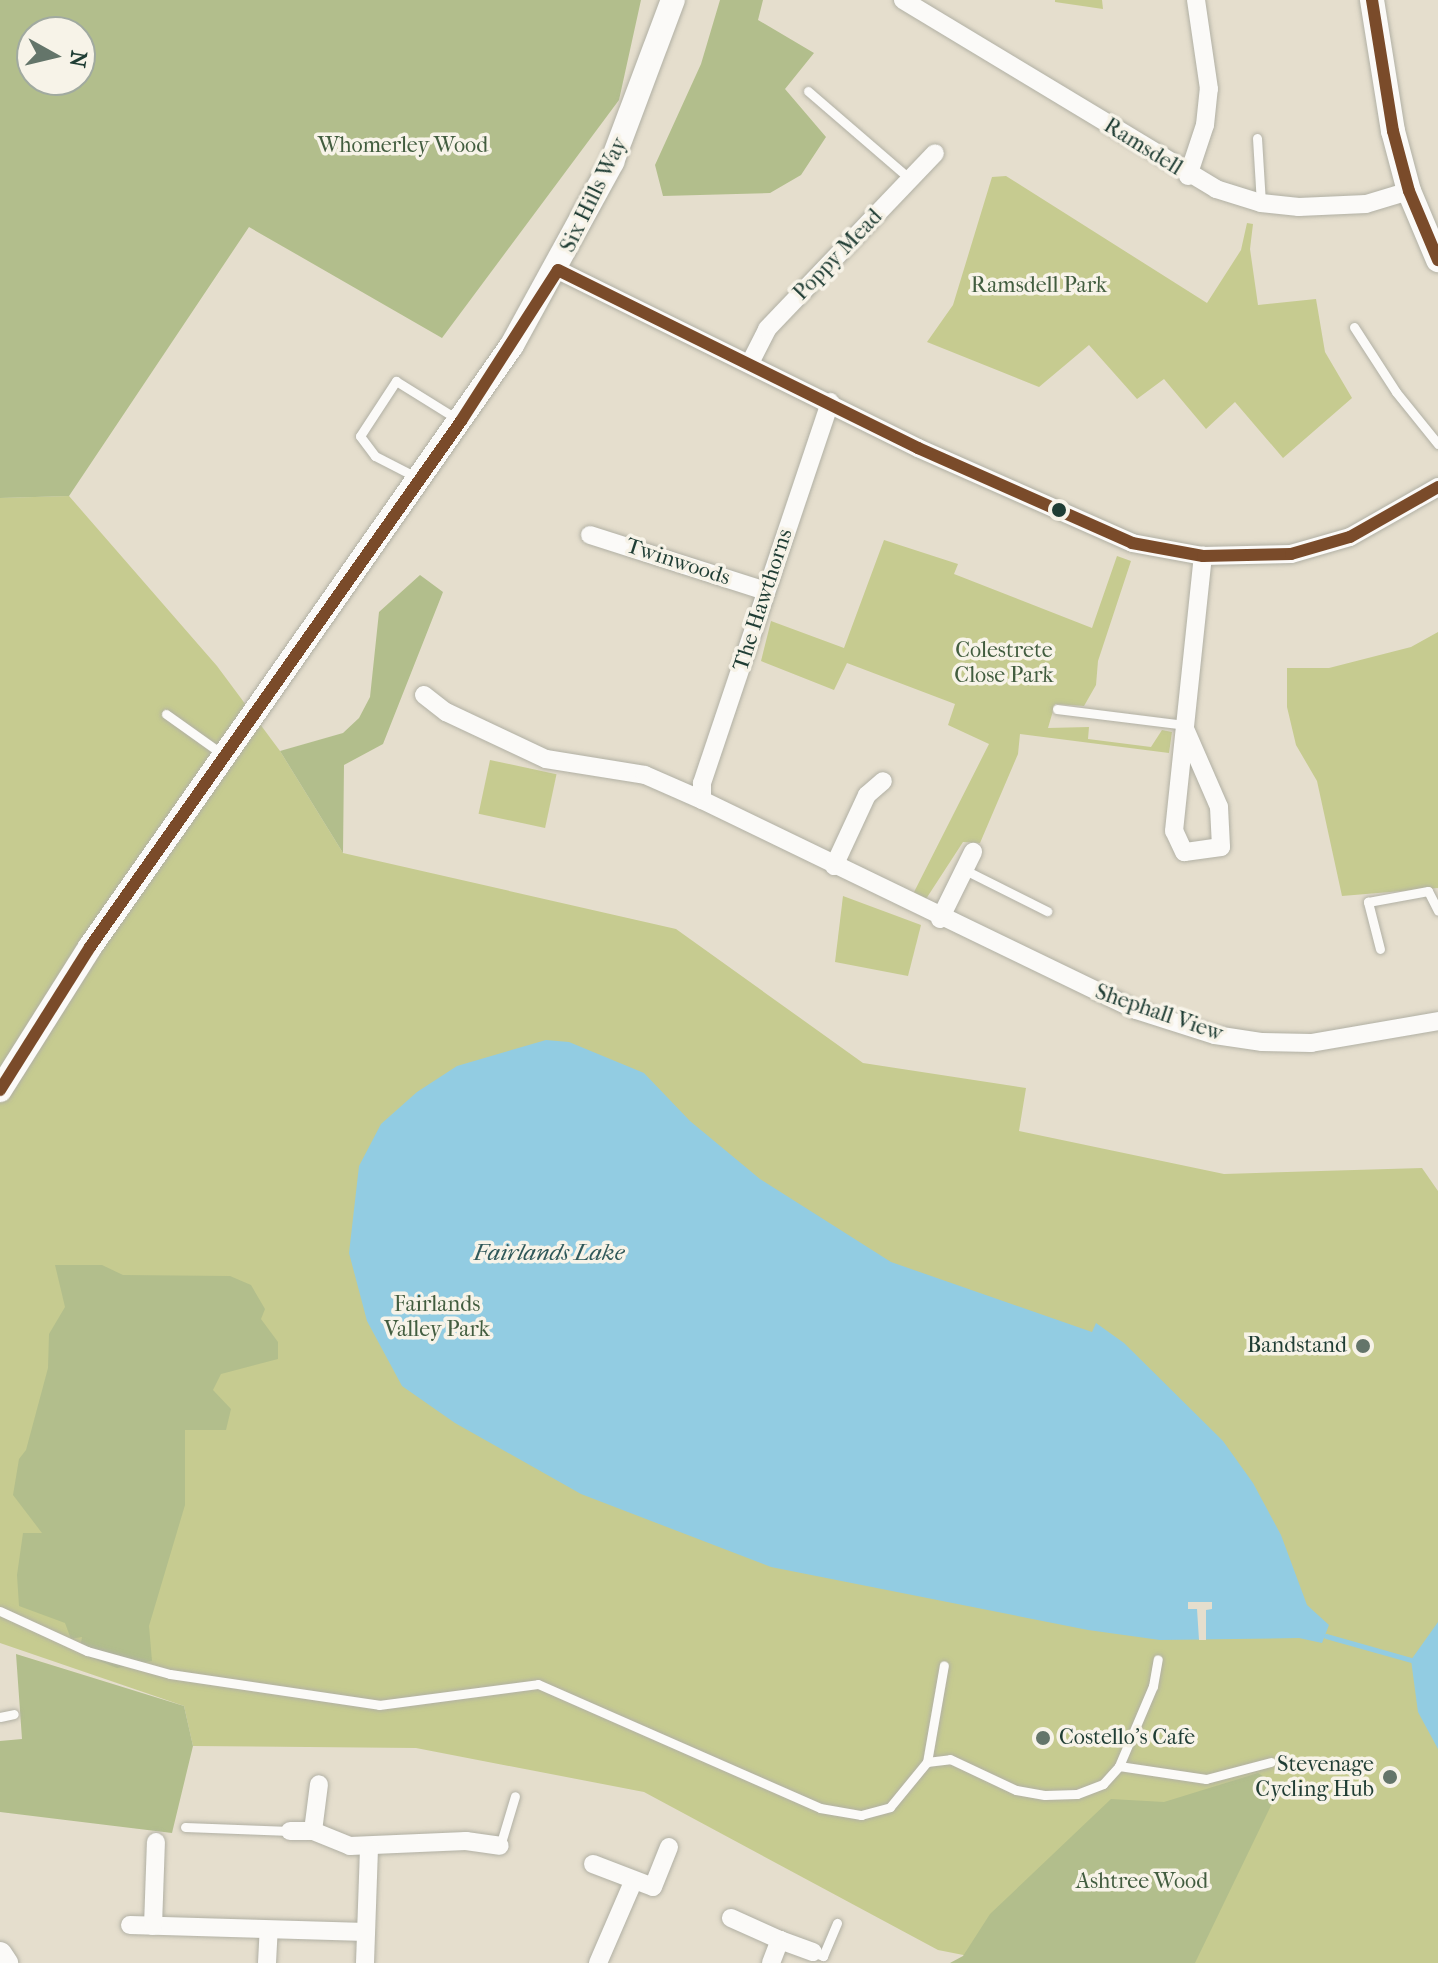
<!DOCTYPE html>
<html>
<head>
<meta charset="utf-8">
<style>
	body { margin:0 }
	#map { position:relative; width:1438px; height:1963px; overflow:hidden; background:#e5decd; font-family:"IM FELL French Canon",serif }
	div>[style] { position:absolute }
	[style*='--x'] { left:calc(var(--x)*1px); top:calc(var(--y)*1px); width:calc(var(--w)*1px); rotate:calc(var(--a)*1deg) }
	.green>* { inset:0; background:#c6cb90; transform-origin:0 0 }
	.forest>* { inset:0; background:#b2be8c }
	.water>* { inset:0; background:#92cce2 }
	.pier>* { inset:0; background:#e5decd }
	.stream>* { height:5px; margin:-2.5px; padding:0 2.5px; transform-origin:2.5px; border-radius:2.5px; background:#92cce2 }
	.roads { filter:drop-shadow(0 0 2px #b1b0a4) drop-shadow(0 0 2px #b1b0a4) }
	.lane>* { height:9px; margin:-4.5px; padding:0 4.5px; transform-origin:4.5px; border-radius:4.5px; background:#fbfaf8 }
	.street>* { height:18px; margin:-9px; padding:0 9px; transform-origin:9px; border-radius:9px; background:#fbfaf8 }
	.secondary>* { height:24px; margin:-12px; padding:0 12px; transform-origin:12px; border-radius:12px; background:#fbfaf8 }
	.bus-1>* { height:12px; margin:-6px; padding:0 6px; transform-origin:6px; border-radius:6px; background:#7a4b2a }
	.dots>* { width:22px; height:22px; translate:-50% -50%; box-sizing:border-box; border:4px solid #f7f3e8; border-radius:50% }
	span { translate:-50% -50%; white-space:nowrap; text-align:center; line-height:1.15; -webkit-text-stroke:7px #f7f3e8; paint-order:stroke }
	.park-label { font-size:22px; color:#425d3f }
	.street-label { font-size:22px; color:#1f3d34 }
	.poi-label { font-size:22px; color:#1f3d34 }
	.right { translate:-100% -50%; text-align:right }
	.left { translate:0 -50%; text-align:left }
	.water-label { font-size:24px; color:#2f5859; font-style:italic }
	.north { position:absolute; left:16px; top:16px; width:80px; height:80px; box-sizing:border-box; background:#f7f3e8; border:2px solid #a1aaa0; border-radius:50%; rotate:98deg; font-size:22px; font-weight:700; line-height:32px; text-align:center; color:#1f3d34 }
	.north::after { content:''; display:block; margin:auto; width:28px; height:36px; background:#64756a; clip-path:polygon(50% 0,100% 100%,50% 72%,0 100%) }
</style>
</head>
<body>
<div id="map">
	<div class="green">
		<i style="clip-path:polygon(1102px 0,1103px 9px,1055px 2px,1055px 0)"></i>
		<i style="clip-path:polygon(1006px 176px,1207px 303px,1241px 250px,1247px 223px,1253px 224px,1250px 249px,1258px 305px,1316px 299px,1325px 352px,1352px 398px,1283px 458px,1235px 402px,1206px 429px,1164px 379px,1137px 399px,1089px 345px,1039px 387px,927px 342px,953px 305px,992px 177px)"></i>
		<i style="clip-path:polygon(69px 496px,217px 666px,280px 751px,343px 853px,676px 929px,863px 1063px,1026px 1088px,1019px 1131px,1224px 1174px,1422px 1168px,1438px 1191px,1438px 1963px,1004px 1963px,938px 1950px,644px 1792px,416px 1748px,193px 1746px,184px 1706px,0 1643px,0 498px)"></i>
		<i style="clip-path:polygon(884px 540px,958px 564px,954px 574px,1092px 628px,1117px 556px,1131px 561px,1098px 661px,1096px 685px,1084px 706px,1055px 704px,1048px 728px,1089px 727px,1088px 739px,1151px 747px,1162px 730px,1172px 732px,1169px 753px,1020px 734px,1018px 754px,980px 843px,963px 842px,924px 902px,911px 898px,989px 744px,948px 725px,955px 704px,847px 663px,834px 690px,761px 661px,771px 621px,844px 648px)"></i>
		<i style="clip-path:polygon(1438px 632px,1438px 888px,1342px 896px,1317px 781px,1296px 745px,1287px 707px,1287px 668px,1329px 668px,1411px 647px)"></i>
		<i style="left:490px;top:760px;width:68px;height:55px;rotate:12deg"></i>
		<i style="clip-path:polygon(843px 896px,921px 925px,908px 976px,835px 962px)"></i>
	</div>
	<div class="forest">
		<i style="clip-path:polygon(evenodd,0 0,641px 0,619px 100px,442px 338px,249px 227px,69px 496px,0 498px,0 0,32px 32px,80px 32px,80px 80px,32px 80px,32px 32px)"></i>
		<i style="clip-path:polygon(720px 0,763px 0,758px 20px,814px 53px,785px 89px,826px 137px,801px 175px,770px 193px,663px 196px,655px 165px,701px 64px)"></i>
		<i style="clip-path:polygon(420px 575px,443px 592px,383px 744px,344px 765px,343px 853px,280px 751px,343px 733px,359px 718px,370px 697px,379px 612px)"></i>
		<i style="clip-path:polygon(55px 1265px,102px 1265px,123px 1275px,230px 1276px,251px 1285px,265px 1309px,261px 1319px,278px 1342px,278px 1359px,221px 1374px,213px 1390px,231px 1409px,226px 1430px,185px 1430px,185px 1505px,149px 1626px,152px 1661px,117px 1668px,79px 1653px,82px 1637px,71px 1639px,65px 1623px,19px 1606px,17px 1575px,23px 1533px,42px 1533px,13px 1495px,19px 1459px,26px 1450px,48px 1368px,49px 1334px,65px 1307px)"></i>
		<i style="clip-path:polygon(16px 1654px,184px 1706px,193px 1746px,172px 1833px,0 1812px,0 1741px,22px 1739px)"></i>
		<i style="clip-path:polygon(1258px 1773px,1280px 1787px,1195px 1963px,950px 1963px,963px 1956px,990px 1914px,1111px 1799px,1164px 1802px)"></i>
	</div>
	<div class="water">
		<i style="clip-path:polygon(546px 1040px,569px 1042px,644px 1073px,690px 1121px,760px 1179px,891px 1262px,1092px 1332px,1096px 1323px,1124px 1343px,1223px 1441px,1253px 1483px,1281px 1535px,1307px 1605px,1329px 1625px,1322px 1643px,1299px 1638px,1160px 1640px,1088px 1630px,771px 1567px,581px 1494px,455px 1423px,402px 1386px,367px 1321px,349px 1253px,359px 1166px,381px 1124px,417px 1092px,457px 1066px)"></i>
		<i style="clip-path:polygon(1438px 1622px,1438px 1749px,1418px 1712px,1411px 1660px)"></i>
	</div>
	<div class="pier">
		<i style="clip-path:polygon(1188px 1602px,1212px 1602px,1212px 1609px,1206px 1610px,1206px 1640px,1199px 1640px,1197px 1609px,1188px 1609px)"></i>
	</div>
	<div class="stream">
		<i style="--x:1326;--y:1636;--w:88;--a:15.8"></i>
	</div>
	<div class="roads">
		<div class="lane">
			<i style="--x:808;--y:91;--w:135;--a:40.8"></i>
			<i style="--x:1257;--y:138;--w:65;--a:86.5"></i>
			<i style="--x:1354;--y:327;--w:77;--a:57.1"></i>
			<i style="--x:1396;--y:392;--w:67;--a:51.1"></i>
			<i style="--x:416;--y:477;--w:46;--a:-152.9"></i>
			<i style="--x:375;--y:456;--w:25;--a:-127"></i>
			<i style="--x:360;--y:436;--w:66;--a:-56.8"></i>
			<i style="--x:396;--y:381;--w:72;--a:31.9"></i>
			<i style="--x:1057;--y:709;--w:130;--a:7.1"></i>
			<i style="--x:166;--y:714;--w:69;--a:35.5"></i>
			<i style="--x:965;--y:870;--w:92;--a:26.6"></i>
			<i style="--x:1380;--y:949;--w:49;--a:-104.3"></i>
			<i style="--x:1368;--y:902;--w:61;--a:-10.4"></i>
			<i style="--x:1428;--y:891;--w:22;--a:63"></i>
			<i style="--x:0;--y:1611;--w:96;--a:24.7"></i>
			<i style="--x:87;--y:1651;--w:86;--a:15.5"></i>
			<i style="--x:170;--y:1674;--w:211;--a:8.4"></i>
			<i style="--x:379;--y:1705;--w:160;--a:-7.5"></i>
			<i style="--x:538;--y:1684;--w:308;--a:23.7"></i>
			<i style="--x:820;--y:1808;--w:42;--a:9.7"></i>
			<i style="--x:861;--y:1815;--w:30;--a:-15"></i>
			<i style="--x:890;--y:1807;--w:58;--a:-50.6"></i>
			<i style="--x:927;--y:1762;--w:23;--a:-7"></i>
			<i style="--x:950;--y:1759;--w:73;--a:25.2"></i>
			<i style="--x:1016;--y:1790;--w:29;--a:10"></i>
			<i style="--x:1045;--y:1795;--w:32;--a:-2"></i>
			<i style="--x:1077;--y:1794;--w:28;--a:-21"></i>
			<i style="--x:1103;--y:1784;--w:24;--a:-48"></i>
			<i style="--x:1119;--y:1766;--w:88;--a:8.5"></i>
			<i style="--x:1206;--y:1779;--w:67;--a:-14.7"></i>
			<i style="--x:0;--y:1717;--w:14;--a:-12"></i>
			<i style="--x:927;--y:1762;--w:98;--a:-80.1"></i>
			<i style="--x:1119;--y:1766;--w:87;--a:-67"></i>
			<i style="--x:1153;--y:1686;--w:27;--a:-80"></i>
			<i style="--x:185;--y:1827;--w:105;--a:2.2"></i>
			<i style="--x:500;--y:1846;--w:52;--a:-73.3"></i>
			<i style="--x:813;--y:1952;--w:11;--a:22"></i>
			<i style="--x:823;--y:1956;--w:36;--a:-67"></i>
		</div>
		<div class="street">
			<i style="--x:903;--y:0;--w:366;--a:31.1"></i>
			<i style="--x:1216;--y:189;--w:47;--a:17.3"></i>
			<i style="--x:1261;--y:203;--w:38;--a:6"></i>
			<i style="--x:1299;--y:207;--w:67;--a:-2.6"></i>
			<i style="--x:1366;--y:204;--w:45;--a:-16.8"></i>
			<i style="--x:1188;--y:176;--w:54;--a:-71.6"></i>
			<i style="--x:1205;--y:125;--w:36;--a:-84"></i>
			<i style="--x:1209;--y:89;--w:90;--a:-98.3"></i>
			<i style="--x:558;--y:270;--w:402;--a:26.3"></i>
			<i style="--x:918;--y:448;--w:234;--a:23.9"></i>
			<i style="--x:1132;--y:543;--w:72;--a:10.4"></i>
			<i style="--x:1203;--y:556;--w:88;--a:-1.3"></i>
			<i style="--x:1291;--y:554;--w:61;--a:-16.1"></i>
			<i style="--x:1350;--y:537;--w:101;--a:-29.6"></i>
			<i style="--x:750;--y:363;--w:38;--a:-63"></i>
			<i style="--x:767;--y:329;--w:243;--a:-46.3"></i>
			<i style="--x:590;--y:535;--w:184;--a:17.7"></i>
			<i style="--x:424;--y:695;--w:28;--a:38"></i>
			<i style="--x:446;--y:712;--w:110;--a:25.2"></i>
			<i style="--x:546;--y:759;--w:100;--a:9.2"></i>
			<i style="--x:645;--y:775;--w:62;--a:23.7"></i>
			<i style="--x:702;--y:800;--w:482;--a:25.8"></i>
			<i style="--x:1136;--y:1010;--w:83;--a:17.6"></i>
			<i style="--x:1215;--y:1035;--w:48;--a:8.5"></i>
			<i style="--x:1262;--y:1042;--w:49;--a:1.2"></i>
			<i style="--x:1311;--y:1043;--w:129;--a:-9.8"></i>
			<i style="--x:1186;--y:731;--w:83;--a:66.5"></i>
			<i style="--x:1219;--y:807;--w:40;--a:87.1"></i>
			<i style="--x:1221;--y:847;--w:37;--a:172"></i>
			<i style="--x:1184;--y:852;--w:23;--a:-115"></i>
			<i style="--x:1174;--y:831;--w:277;--a:-84"></i>
			<i style="--x:702;--y:800;--w:17;--a:-90"></i>
			<i style="--x:702;--y:783;--w:402;--a:-71.4"></i>
			<i style="--x:834;--y:866;--w:78;--a:-65.1"></i>
			<i style="--x:867;--y:795;--w:21;--a:-41"></i>
			<i style="--x:940;--y:919;--w:75;--a:-63.8"></i>
			<i style="--x:290;--y:1831;--w:23;--a:0"></i>
			<i style="--x:313;--y:1831;--w:40;--a:22"></i>
			<i style="--x:350;--y:1846;--w:116;--a:-2.5"></i>
			<i style="--x:466;--y:1841;--w:34;--a:8"></i>
			<i style="--x:313;--y:1831;--w:47;--a:-82.7"></i>
			<i style="--x:593;--y:1864;--w:64;--a:21"></i>
			<i style="--x:653;--y:1887;--w:43;--a:-68.2"></i>
			<i style="--x:731;--y:1918;--w:54;--a:24.2"></i>
			<i style="--x:130;--y:1925;--w:236;--a:1.7"></i>
			<i style="--x:153;--y:1926;--w:84;--a:-88"></i>
			<i style="--x:267;--y:1963;--w:33;--a:-87"></i>
			<i style="--x:365;--y:1963;--w:116;--a:-88"></i>
			<i style="--x:598;--y:1963;--w:90;--a:-66.6"></i>
			<i style="--x:771;--y:1963;--w:25;--a:-69"></i>
			<i style="--x:780;--y:1940;--w:35;--a:20"></i>
		</div>
		<div class="secondary">
			<i style="--x:1372;--y:0;--w:133;--a:80.9"></i>
			<i style="--x:1393;--y:131;--w:62;--a:75.1"></i>
			<i style="--x:1409;--y:191;--w:75;--a:67.2"></i>
			<i style="--x:0;--y:1090;--w:169;--a:-57.8"></i>
			<i style="--x:90;--y:947;--w:735;--a:-54.97"></i>
			<i style="--x:512;--y:345;--w:209;--a:-61.3"></i>
			<i style="--x:612;--y:162;--w:173;--a:-69.4"></i>
			<i style="--x:0;--y:1954;--w:11;--a:56"></i>
		</div>
	</div>
	<div class="bus-1">
		<i style="--x:1372;--y:0;--w:133;--a:80.9"></i>
		<i style="--x:1393;--y:131;--w:62;--a:75.1"></i>
		<i style="--x:1409;--y:191;--w:75;--a:67.2"></i>
		<i style="--x:0;--y:1090;--w:169;--a:-57.8"></i>
		<i style="--x:90;--y:947;--w:644;--a:-54.8"></i>
		<i style="--x:461;--y:421;--w:179;--a:-57.3"></i>
		<i style="--x:558;--y:270;--w:402;--a:26.3"></i>
		<i style="--x:918;--y:448;--w:234;--a:23.9"></i>
		<i style="--x:1132;--y:543;--w:72;--a:10.4"></i>
		<i style="--x:1203;--y:556;--w:88;--a:-1.3"></i>
		<i style="--x:1291;--y:554;--w:61;--a:-16.1"></i>
		<i style="--x:1350;--y:537;--w:101;--a:-29.6"></i>
	</div>
	<div class="dots">
		<i style="left:1059px;top:510px;background:#1f3d34"></i>
		<i style="left:1363px;top:1346px;background:#64756a"></i>
		<i style="left:1043px;top:1738px;background:#64756a"></i>
		<i style="left:1390px;top:1777px;background:#64756a"></i>
	</div>
	<div class="park-label">
		<span style="left:403px;top:146px">Whomerley Wood</span>
		<span style="left:1039px;top:286px">Ramsdell Park</span>
		<span style="left:1004px;top:663px">Colestrete<br>Close Park</span>
		<span style="left:437px;top:1317px">Fairlands<br>Valley Park</span>
		<span style="left:1142px;top:1882px">Ashtree Wood</span>
	</div>
	<div class="street-label">
		<span style="left:1143px;top:147px;rotate:32deg">Ramsdell</span>
		<span style="left:594px;top:195px;rotate:-64deg">Six Hills Way</span>
		<span style="left:838px;top:255px;rotate:-46deg">Poppy Mead</span>
		<span style="left:678px;top:562px;rotate:18deg">Twinwoods</span>
		<span style="left:763px;top:600px;rotate:-72deg">The Hawthorns</span>
		<span style="left:1159px;top:1013px;rotate:19deg">Shephall View</span>
	</div>
	<div class="poi-label">
		<span class="right" style="left:1347px;top:1346px">Bandstand</span>
		<span class="left" style="left:1059px;top:1738px">Costello's Cafe</span>
		<span class="right" style="left:1374px;top:1777px">Stevenage<br>Cycling Hub</span>
	</div>
	<div class="water-label">
		<span style="left:549px;top:1253px">Fairlands Lake</span>
	</div>
	<div class="north">N</div>
</div>
</body>
</html>
